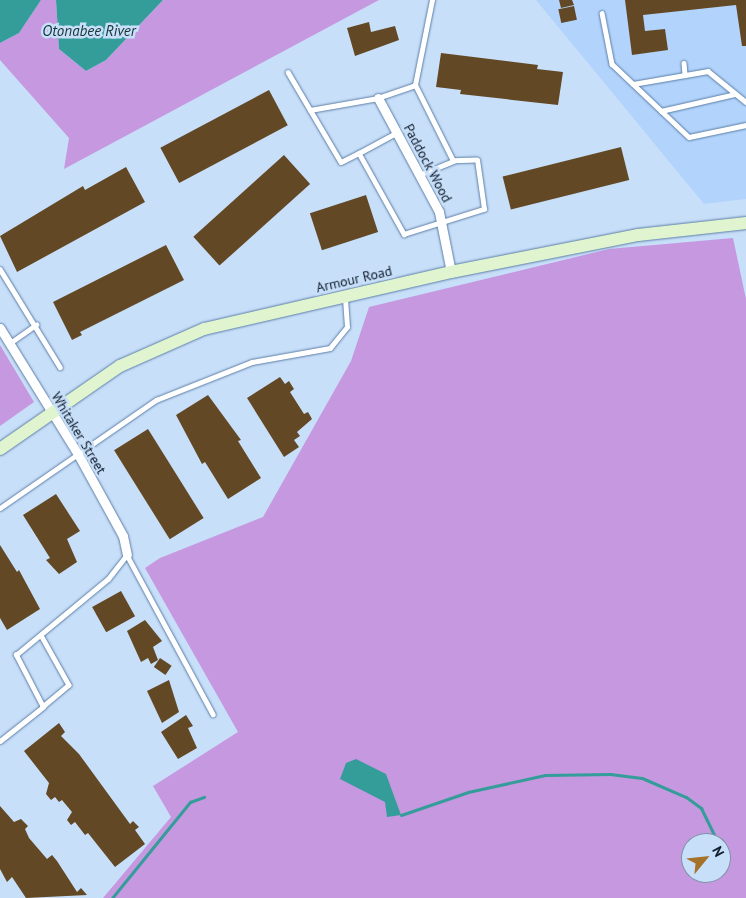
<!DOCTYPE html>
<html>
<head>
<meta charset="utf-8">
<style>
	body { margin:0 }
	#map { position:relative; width:746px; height:898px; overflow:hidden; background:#c8dff9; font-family:"PT Sans",sans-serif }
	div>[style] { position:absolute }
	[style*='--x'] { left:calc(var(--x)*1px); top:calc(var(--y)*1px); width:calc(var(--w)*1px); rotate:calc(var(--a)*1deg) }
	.built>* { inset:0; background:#b2d4fc }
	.green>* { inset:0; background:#c598e0 }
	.water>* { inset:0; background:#349d9a }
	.stream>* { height:3px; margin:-1.5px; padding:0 1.5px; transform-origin:1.5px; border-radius:1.5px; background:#349d9a }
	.building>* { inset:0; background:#624824; transform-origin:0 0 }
	.roads { filter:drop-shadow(0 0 1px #5c7fa7) drop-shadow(0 0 1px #5c7fa7) }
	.service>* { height:4.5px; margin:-2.25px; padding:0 2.25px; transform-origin:2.25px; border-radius:2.25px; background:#fff }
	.minor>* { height:9px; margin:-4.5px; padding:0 4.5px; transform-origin:4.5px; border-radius:4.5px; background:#fff }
	.secondary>* { height:12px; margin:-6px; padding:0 6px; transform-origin:6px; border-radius:6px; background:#e0f5cf }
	span { translate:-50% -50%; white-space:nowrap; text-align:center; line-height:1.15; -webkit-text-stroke:5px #c8dff9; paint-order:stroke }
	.street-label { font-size:14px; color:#101e2e }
	.water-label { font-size:15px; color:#153534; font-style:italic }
	.north { position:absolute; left:681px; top:833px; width:50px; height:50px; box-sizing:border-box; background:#c8dff9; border:1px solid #7e92a8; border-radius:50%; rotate:62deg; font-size:14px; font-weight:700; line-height:20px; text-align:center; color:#101e2e }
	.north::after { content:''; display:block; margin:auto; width:18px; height:22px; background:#a47228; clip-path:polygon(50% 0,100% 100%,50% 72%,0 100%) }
</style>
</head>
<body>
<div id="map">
	<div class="built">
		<i style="clip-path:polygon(536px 0,746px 0,746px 199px,704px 204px)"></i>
	</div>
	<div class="green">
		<i style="clip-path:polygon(41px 0,56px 0,59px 49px,86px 71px,106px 60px,163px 0,379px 0,64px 169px,69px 138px,0 60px,0 43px,19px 33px)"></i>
		<i style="clip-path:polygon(evenodd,733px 238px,746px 299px,746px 898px,103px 898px,171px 817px,153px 786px,238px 732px,145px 568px,160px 558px,263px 517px,351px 361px,369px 307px,609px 249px,733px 238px,691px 843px,721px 843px,721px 873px,691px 873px,691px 843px)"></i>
		<i style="clip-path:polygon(0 345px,34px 402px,0 426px)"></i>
	</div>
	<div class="water">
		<i style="clip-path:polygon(0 0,41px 0,19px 33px,0 43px)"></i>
		<i style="clip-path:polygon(56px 0,163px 0,106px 60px,86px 71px,59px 49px)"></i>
		<i style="clip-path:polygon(356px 759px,386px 774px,401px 815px,387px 817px,385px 802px,340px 779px,346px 763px)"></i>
	</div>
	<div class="stream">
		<i style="--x:401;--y:815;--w:71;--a:-18.9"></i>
		<i style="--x:468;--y:792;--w:79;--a:-12.4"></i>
		<i style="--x:545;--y:775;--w:65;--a:-0.9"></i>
		<i style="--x:610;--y:774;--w:32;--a:7"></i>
		<i style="--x:642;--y:778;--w:48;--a:23.4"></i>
		<i style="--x:686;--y:797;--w:19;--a:36"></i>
		<i style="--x:701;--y:808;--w:32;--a:64"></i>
		<i style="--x:112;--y:898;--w:124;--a:-50.9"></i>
		<i style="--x:190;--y:802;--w:15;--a:-20"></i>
	</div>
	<div class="building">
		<i style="clip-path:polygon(559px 0,572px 0,574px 5px,561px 8px)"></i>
		<i style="clip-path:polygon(625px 0,746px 0,746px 46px,742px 46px,736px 5px,643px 15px,645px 31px,665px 29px,668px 50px,632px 55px)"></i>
		<i style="left:574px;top:6px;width:14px;height:16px;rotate:78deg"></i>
		<i style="clip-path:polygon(369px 22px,371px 32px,395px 26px,399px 40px,355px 56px,347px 28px)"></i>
		<i style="clip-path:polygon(441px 53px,538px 65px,537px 69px,563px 72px,558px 105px,460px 94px,461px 90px,436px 87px)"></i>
		<i style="left:269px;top:90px;width:40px;height:123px;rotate:62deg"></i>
		<i style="left:621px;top:147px;width:34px;height:122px;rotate:76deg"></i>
		<i style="left:284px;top:155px;width:39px;height:122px;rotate:48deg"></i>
		<i style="clip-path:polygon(126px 167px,145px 202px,17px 272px,0 236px,83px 186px,85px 190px)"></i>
		<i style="left:366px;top:195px;width:39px;height:59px;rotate:72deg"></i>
		<i style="clip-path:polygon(166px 245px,184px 280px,80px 332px,82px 335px,72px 340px,53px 302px)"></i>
		<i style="clip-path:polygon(280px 377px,285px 384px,289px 381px,294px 389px,290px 392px,304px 414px,308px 412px,312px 419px,297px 432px,300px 436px,294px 440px,299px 447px,284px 457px,247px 398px)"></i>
		<i style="clip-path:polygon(208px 395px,241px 440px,238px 441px,261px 478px,228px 499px,205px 462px,202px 464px,176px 415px)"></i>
		<i style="left:148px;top:429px;width:105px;height:40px;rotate:58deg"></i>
		<i style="clip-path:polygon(56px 494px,80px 531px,67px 539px,77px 562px,59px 574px,46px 560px,50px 558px,23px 515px)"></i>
		<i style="clip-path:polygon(0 545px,17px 572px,19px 570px,40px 609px,7px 630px,0 618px)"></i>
		<i style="left:121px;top:591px;width:29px;height:33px;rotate:61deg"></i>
		<i style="clip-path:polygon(145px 620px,162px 641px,153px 647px,158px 660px,151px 664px,148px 658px,141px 662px,127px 631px)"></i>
		<i style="left:160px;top:658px;width:14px;height:11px;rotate:34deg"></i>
		<i style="clip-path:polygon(169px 680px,179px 712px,162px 723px,147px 691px)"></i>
		<i style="clip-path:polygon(186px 715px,193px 726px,188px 728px,197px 748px,178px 759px,161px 732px)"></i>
		<i style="clip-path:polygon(59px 723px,65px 732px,61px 736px,79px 754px,130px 824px,133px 821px,139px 827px,135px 830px,145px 844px,115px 867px,88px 833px,85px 835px,75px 822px,71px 825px,67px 820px,72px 812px,62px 800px,59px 802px,55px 797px,51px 800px,46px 794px,49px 783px,24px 751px)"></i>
		<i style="clip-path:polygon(0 806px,14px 822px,21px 819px,28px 826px,25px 829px,29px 838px,47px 859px,52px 855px,57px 861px,77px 892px,81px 888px,87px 895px,26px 898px,12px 877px,7px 882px,0 869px)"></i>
	</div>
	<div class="roads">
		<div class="service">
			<i style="--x:602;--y:13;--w:52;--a:78.9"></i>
			<i style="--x:612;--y:64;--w:106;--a:43.5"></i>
			<i style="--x:689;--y:137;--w:58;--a:-11.9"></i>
			<i style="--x:684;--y:63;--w:12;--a:85"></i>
			<i style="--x:288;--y:72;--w:104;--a:59.5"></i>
			<i style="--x:341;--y:162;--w:20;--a:-27"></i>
			<i style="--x:359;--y:153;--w:93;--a:60.9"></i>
			<i style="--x:404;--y:234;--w:84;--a:-17.4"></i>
			<i style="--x:484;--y:209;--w:49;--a:-98.1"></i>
			<i style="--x:477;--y:160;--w:24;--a:178"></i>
			<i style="--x:453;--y:161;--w:85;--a:-116.6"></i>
			<i style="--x:415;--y:85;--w:87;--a:-78.7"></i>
			<i style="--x:633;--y:84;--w:76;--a:-9.8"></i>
			<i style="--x:708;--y:71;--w:49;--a:39.2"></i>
			<i style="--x:310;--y:110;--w:69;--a:-10"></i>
			<i style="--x:378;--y:98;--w:39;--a:-19"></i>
			<i style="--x:661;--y:111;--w:76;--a:-12.9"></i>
			<i style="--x:359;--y:153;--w:42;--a:-28.4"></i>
			<i style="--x:419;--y:175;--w:37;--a:-22"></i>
			<i style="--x:0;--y:269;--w:115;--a:58.5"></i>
			<i style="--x:10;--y:343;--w:32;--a:-35"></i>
			<i style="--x:0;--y:508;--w:190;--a:-34.7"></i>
			<i style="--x:156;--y:400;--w:103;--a:-21.6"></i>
			<i style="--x:252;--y:362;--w:79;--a:-10.2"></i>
			<i style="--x:330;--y:348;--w:27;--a:-51"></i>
			<i style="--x:347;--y:327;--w:29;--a:-94"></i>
			<i style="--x:41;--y:635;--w:57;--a:60.8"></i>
			<i style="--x:69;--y:685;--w:34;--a:140"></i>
			<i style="--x:0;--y:741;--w:55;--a:-38.3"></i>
			<i style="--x:43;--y:707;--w:59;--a:-117.4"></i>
			<i style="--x:16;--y:655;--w:119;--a:-39.6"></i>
			<i style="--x:108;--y:579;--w:31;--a:-52"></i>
			<i style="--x:127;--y:555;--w:181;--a:61.6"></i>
		</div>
		<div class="minor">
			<i style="--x:378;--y:98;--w:129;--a:61.8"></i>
			<i style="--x:439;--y:212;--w:61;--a:78.7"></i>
			<i style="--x:0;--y:328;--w:150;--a:58.3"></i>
			<i style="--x:79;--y:456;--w:91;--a:61.2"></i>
			<i style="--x:123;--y:536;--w:19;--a:78"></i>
		</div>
		<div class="secondary">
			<i style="--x:0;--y:449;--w:146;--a:-34.7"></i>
			<i style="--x:120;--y:366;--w:92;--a:-23.8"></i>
			<i style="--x:204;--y:329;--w:253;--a:-13"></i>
			<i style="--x:451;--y:272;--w:191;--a:-11.2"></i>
			<i style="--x:638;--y:235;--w:109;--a:-6.3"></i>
		</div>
	</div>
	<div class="street-label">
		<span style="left:428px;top:163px;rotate:62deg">Paddock Wood</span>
		<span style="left:354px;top:279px;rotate:-13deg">Armour Road</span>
		<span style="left:79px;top:433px;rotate:59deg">Whitaker Street</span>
	</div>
	<div class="water-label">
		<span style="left:89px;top:31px">Otonabee River</span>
	</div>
	<div class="north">N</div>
</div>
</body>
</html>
